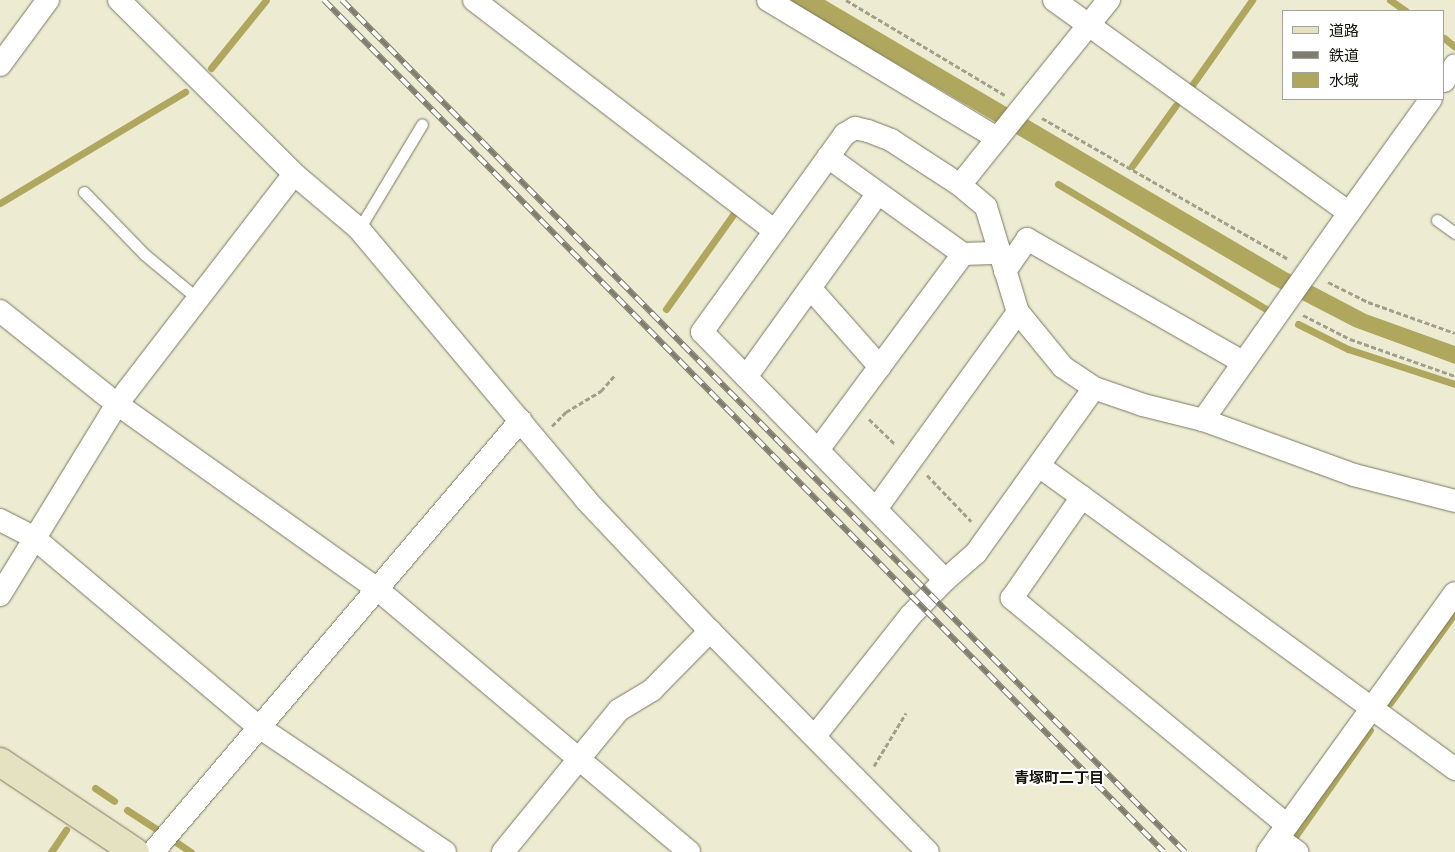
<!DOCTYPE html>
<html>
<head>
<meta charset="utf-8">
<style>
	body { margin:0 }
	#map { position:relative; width:1455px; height:852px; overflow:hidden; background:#edebd2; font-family:Signika,"Noto Sans JP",sans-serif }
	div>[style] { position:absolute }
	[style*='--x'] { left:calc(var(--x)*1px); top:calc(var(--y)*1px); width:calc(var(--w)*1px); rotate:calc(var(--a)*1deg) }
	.water>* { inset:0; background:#afa75e }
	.stream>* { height:7px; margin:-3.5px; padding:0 3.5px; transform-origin:3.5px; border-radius:3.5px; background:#afa75e }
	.path>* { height:3px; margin-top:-1.5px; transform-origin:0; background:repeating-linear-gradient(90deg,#a1a08c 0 5px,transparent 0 7.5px) }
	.roads { filter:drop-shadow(0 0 1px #7a7861) drop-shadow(0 0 1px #7a7861) }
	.lane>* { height:11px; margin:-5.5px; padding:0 5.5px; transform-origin:5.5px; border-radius:5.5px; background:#fff }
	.street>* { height:22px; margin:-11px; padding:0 11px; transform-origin:11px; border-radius:11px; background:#fff }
	.secondary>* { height:28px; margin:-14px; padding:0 14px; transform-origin:14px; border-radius:14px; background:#e5e2c2 }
	.rail>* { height:5.5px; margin-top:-2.75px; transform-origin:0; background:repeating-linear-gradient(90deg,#fff 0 11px,#7f7d6d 0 22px); box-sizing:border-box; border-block:1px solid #7f7d6d }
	span { translate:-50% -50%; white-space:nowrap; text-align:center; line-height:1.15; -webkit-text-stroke:4px #fff; paint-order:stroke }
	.neighbourhood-label { font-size:15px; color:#16150c; font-weight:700 }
	.legend { position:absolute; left:1282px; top:10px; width:162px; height:90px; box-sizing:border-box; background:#fff; border:1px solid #a2a19e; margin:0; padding:6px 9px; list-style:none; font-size:15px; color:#16150c }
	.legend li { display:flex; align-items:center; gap:10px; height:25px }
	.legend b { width:25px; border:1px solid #a2a19e }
</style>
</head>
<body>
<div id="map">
	<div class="water">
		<i style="clip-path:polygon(788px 0,825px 0,1288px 273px,1366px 314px,1455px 346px,1455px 364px,1354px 327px,1271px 284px)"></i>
	</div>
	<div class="stream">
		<i style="--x:1390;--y:0;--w:19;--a:35"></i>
		<i style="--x:1444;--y:38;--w:14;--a:39"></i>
		<i style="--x:211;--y:68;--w:87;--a:-51"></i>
		<i style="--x:1190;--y:88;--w:108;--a:-54.8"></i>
		<i style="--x:1132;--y:166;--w:75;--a:-54.2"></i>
		<i style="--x:1058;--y:184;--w:245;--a:31"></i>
		<i style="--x:0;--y:203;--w:216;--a:-31"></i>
		<i style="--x:666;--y:309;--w:119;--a:-54.6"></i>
		<i style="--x:1298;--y:324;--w:56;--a:26.6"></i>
		<i style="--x:1348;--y:349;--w:113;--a:18.1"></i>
		<i style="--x:1390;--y:703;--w:111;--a:-54.2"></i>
		<i style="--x:95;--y:788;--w:23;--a:34"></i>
		<i style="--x:127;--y:810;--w:40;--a:32.9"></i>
		<i style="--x:174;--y:838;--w:2;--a:117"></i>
		<i style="--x:173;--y:840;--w:22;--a:34"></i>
		<i style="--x:1294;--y:838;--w:132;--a:-54.9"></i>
		<i style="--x:51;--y:852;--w:27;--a:-56"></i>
	</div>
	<div class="path">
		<i style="--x:846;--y:0;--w:185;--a:30.9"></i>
		<i style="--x:1042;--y:118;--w:284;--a:29.8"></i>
		<i style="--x:1328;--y:282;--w:45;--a:26.6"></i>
		<i style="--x:1368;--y:302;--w:92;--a:19.6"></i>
		<i style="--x:1303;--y:315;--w:53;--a:27.1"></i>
		<i style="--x:1350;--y:339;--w:111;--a:19.4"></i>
		<i style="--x:869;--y:419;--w:36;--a:44"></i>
		<i style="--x:552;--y:426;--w:20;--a:-45"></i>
		<i style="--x:566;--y:412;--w:41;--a:-31"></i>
		<i style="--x:601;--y:391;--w:20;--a:-49"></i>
		<i style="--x:927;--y:475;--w:64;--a:46.3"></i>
		<i style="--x:874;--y:766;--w:62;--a:-58.9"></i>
	</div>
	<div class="roads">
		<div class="lane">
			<i style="--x:84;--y:192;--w:86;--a:45.9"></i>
			<i style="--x:144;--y:254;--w:70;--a:39.8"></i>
			<i style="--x:1437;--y:220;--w:22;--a:36"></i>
			<i style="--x:359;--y:229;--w:122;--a:-59"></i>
		</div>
		<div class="street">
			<i style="--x:119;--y:0;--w:247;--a:44.8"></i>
			<i style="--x:294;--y:174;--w:85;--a:40.2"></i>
			<i style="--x:359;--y:229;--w:354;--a:50"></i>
			<i style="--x:586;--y:500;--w:180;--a:46.6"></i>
			<i style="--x:710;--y:631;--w:310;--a:45.4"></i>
			<i style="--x:474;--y:0;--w:379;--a:37.5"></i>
			<i style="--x:768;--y:0;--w:267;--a:31.1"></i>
			<i style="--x:1054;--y:0;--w:364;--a:35.8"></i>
			<i style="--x:1349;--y:213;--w:140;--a:-54.3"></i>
			<i style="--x:0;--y:65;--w:81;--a:-53.6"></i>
			<i style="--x:1444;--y:81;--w:19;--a:-55"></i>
			<i style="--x:828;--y:157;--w:166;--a:35.7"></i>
			<i style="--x:960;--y:185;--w:238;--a:-51.2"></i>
			<i style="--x:1005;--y:271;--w:39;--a:-55"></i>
			<i style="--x:1027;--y:239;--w:249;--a:29.7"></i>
			<i style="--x:811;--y:289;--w:104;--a:48.5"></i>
			<i style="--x:0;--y:311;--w:149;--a:38.5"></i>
			<i style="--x:117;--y:404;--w:319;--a:35.4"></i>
			<i style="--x:377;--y:589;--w:408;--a:40.1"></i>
			<i style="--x:746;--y:377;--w:226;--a:-54.3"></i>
			<i style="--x:1094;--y:388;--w:203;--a:125.6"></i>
			<i style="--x:976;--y:553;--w:41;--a:138.9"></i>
			<i style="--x:945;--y:580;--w:347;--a:-134.4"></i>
			<i style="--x:702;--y:332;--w:244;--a:-54.2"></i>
			<i style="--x:845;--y:134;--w:12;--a:-31"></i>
			<i style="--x:855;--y:128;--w:13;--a:13"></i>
			<i style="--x:868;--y:131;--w:25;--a:21"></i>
			<i style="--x:891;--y:140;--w:82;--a:33.1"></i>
			<i style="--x:960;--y:185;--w:34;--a:40"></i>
			<i style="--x:986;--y:207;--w:110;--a:73.1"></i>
			<i style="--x:1018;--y:312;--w:71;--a:50.7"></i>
			<i style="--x:1063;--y:367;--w:37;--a:34"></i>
			<i style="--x:1094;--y:388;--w:52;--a:19.1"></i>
			<i style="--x:1143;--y:405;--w:62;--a:14"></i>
			<i style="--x:1203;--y:420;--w:161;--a:20"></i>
			<i style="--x:1354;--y:475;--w:104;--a:14.4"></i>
			<i style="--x:1203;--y:420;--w:253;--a:-54.8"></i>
			<i style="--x:818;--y:450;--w:244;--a:-53.5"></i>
			<i style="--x:963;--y:254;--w:37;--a:-2"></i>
			<i style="--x:1039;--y:466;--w:53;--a:35.8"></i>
			<i style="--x:876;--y:509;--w:243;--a:-54.2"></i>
			<i style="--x:0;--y:520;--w:37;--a:27"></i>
			<i style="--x:33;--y:537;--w:295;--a:40.1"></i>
			<i style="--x:259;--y:727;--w:224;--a:33.9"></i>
			<i style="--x:0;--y:595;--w:224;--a:-58.5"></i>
			<i style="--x:117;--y:404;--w:290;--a:-52.4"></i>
			<i style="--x:815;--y:736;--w:154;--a:-51.6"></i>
			<i style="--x:911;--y:615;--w:49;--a:-45.8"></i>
			<i style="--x:1287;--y:825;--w:357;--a:-140.5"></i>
			<i style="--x:1012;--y:598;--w:123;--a:-55.3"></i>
			<i style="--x:1082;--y:497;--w:462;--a:36.1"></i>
			<i style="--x:1278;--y:838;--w:24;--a:36"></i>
			<i style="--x:153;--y:852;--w:567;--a:-49.57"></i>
			<i style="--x:503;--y:852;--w:183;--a:-50.8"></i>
			<i style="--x:619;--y:710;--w:39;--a:-31"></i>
			<i style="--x:652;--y:690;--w:83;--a:-45.5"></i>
			<i style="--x:1268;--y:852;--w:319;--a:-54.2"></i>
		</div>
		<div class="secondary">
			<i style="--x:0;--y:762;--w:162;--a:33.7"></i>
		</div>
	</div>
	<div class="rail">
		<i style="--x:324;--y:0;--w:1196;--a:45.41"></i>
		<i style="--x:342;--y:0;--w:1199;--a:45.3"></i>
	</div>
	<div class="neighbourhood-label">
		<span style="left:1059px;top:779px">青塚町二丁目</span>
	</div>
	<ul class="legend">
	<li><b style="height:6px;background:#e5e2c2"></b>道路</li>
	<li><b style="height:6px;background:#7f7d6d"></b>鉄道</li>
	<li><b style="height:14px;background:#afa75e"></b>水域</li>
	</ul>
</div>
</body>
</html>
